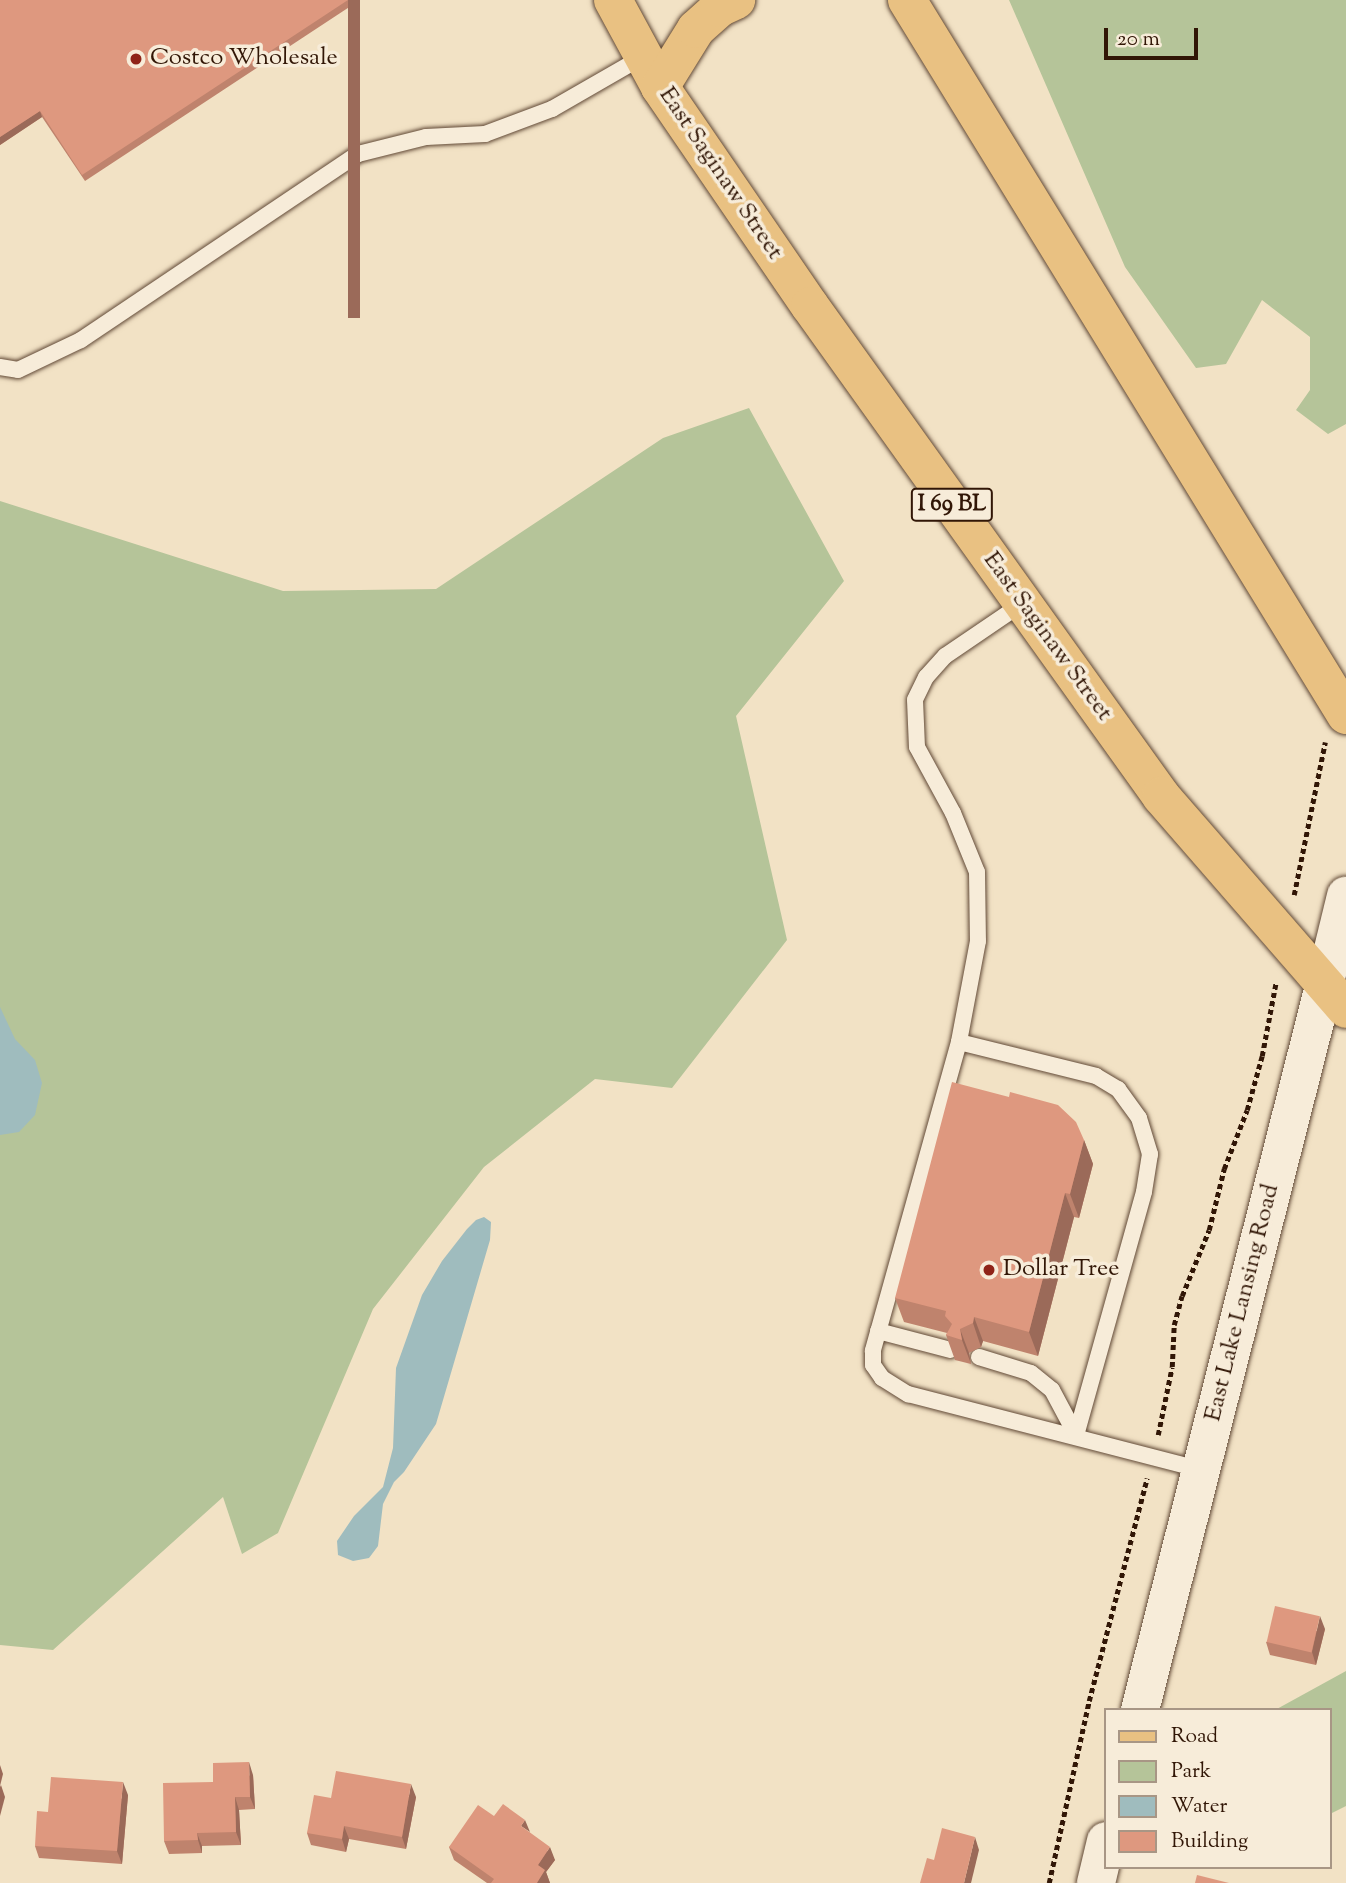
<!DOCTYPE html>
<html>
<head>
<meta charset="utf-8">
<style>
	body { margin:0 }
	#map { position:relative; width:1346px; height:1883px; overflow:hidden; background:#f2e2c5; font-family:"Sorts Mill Goudy",serif }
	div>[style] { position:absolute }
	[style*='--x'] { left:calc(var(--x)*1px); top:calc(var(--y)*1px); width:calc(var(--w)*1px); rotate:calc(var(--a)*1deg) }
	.green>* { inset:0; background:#b5c499 }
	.water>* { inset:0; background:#9fbcbe }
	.path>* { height:4.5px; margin-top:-2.25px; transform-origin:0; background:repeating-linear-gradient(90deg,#311606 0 5px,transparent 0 8.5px) }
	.roads { filter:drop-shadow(0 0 2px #614936) drop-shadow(0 0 2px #614936) }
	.service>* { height:16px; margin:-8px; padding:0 8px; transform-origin:8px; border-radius:8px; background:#f7ecd9 }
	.tertiary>* { height:38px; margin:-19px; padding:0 19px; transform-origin:19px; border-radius:19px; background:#f7ecd9 }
	.secondary>* { height:38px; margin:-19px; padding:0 19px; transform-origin:19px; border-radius:19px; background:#f7ecd9 }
	.primary>* { height:38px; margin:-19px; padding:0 19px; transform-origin:19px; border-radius:19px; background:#e9c182 }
	.wall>* { inset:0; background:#bf836d }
	.shaded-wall>* { inset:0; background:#9b6a59; transform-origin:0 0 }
	.building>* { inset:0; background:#de987f; transform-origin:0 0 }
	.dots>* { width:19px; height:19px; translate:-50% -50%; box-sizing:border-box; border:4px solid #f7ecd9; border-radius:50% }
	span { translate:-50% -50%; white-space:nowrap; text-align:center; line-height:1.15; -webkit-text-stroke:7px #f7ecd9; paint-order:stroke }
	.shield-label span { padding:2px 5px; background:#f7ecd9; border:2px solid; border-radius:5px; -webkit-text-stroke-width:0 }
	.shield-label { font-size:23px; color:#311606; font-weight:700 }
	.poi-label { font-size:24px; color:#311606 }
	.left { translate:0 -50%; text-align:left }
	.street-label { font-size:24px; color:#311606 }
	.legend { position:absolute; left:1104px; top:1708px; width:228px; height:161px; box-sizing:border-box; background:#f7ecd9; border:2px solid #a89685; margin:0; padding:9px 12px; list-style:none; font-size:21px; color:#311606 }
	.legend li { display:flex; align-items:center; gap:14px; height:35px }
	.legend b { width:35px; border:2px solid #a89685 }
	.scale { position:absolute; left:1104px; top:28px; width:94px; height:32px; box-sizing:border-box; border:4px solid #311606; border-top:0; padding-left:9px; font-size:21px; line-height:24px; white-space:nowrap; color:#311606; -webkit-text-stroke:5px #f7ecd9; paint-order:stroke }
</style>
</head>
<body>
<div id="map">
	<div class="green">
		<i style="clip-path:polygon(1009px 0,1346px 0,1346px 424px,1328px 434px,1296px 410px,1310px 390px,1310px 337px,1262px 300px,1226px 364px,1196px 368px,1125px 267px)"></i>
		<i style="clip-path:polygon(749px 408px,844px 581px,736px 716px,787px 940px,672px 1088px,595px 1079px,484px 1167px,373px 1309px,278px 1533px,242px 1554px,223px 1497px,53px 1650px,0 1645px,0 501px,283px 591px,436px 589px,663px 438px)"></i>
		<i style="clip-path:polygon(1346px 1671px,1346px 1806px,1330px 1814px,1330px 1710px,1275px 1710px)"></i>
	</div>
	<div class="water">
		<i style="clip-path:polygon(0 1007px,15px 1039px,35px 1060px,42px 1083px,35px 1115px,19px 1132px,0 1135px)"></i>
		<i style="clip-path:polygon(484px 1217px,491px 1222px,490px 1240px,436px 1424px,404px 1472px,394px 1482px,383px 1504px,378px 1546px,369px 1558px,353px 1561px,338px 1555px,337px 1541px,354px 1516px,383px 1487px,393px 1448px,396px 1368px,422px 1295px,442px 1261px,467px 1229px,476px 1220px)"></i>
	</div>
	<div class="path">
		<i style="--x:1294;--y:895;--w:156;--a:-78.5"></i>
		<i style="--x:1158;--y:1435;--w:69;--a:-78.4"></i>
		<i style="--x:1172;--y:1367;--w:42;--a:-87.3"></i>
		<i style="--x:1174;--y:1325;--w:30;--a:-75"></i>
		<i style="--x:1182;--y:1296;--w:71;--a:-67.8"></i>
		<i style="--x:1209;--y:1230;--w:63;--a:-76.2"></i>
		<i style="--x:1224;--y:1169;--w:63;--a:-68.7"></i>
		<i style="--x:1247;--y:1110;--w:56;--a:-74.5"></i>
		<i style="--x:1262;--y:1056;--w:75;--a:-79.3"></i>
		<i style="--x:1049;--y:1883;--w:186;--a:-77.6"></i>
		<i style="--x:1089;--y:1701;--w:230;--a:-75.4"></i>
	</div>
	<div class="roads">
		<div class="service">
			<i style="--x:0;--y:367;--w:18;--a:9"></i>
			<i style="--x:18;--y:370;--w:70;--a:-25.5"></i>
			<i style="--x:81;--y:340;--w:334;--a:-33.9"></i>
			<i style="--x:358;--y:154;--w:70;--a:-14"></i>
			<i style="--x:426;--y:137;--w:59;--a:-2.9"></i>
			<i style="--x:485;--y:134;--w:72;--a:-20.5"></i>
			<i style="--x:552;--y:109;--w:106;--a:-29.9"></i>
			<i style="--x:1023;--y:603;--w:94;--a:145.8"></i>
			<i style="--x:945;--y:656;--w:28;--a:132"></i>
			<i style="--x:926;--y:677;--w:25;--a:116"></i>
			<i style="--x:915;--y:700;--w:47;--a:87.6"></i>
			<i style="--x:917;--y:747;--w:75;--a:61.4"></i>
			<i style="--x:953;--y:813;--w:64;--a:67.9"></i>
			<i style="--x:977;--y:872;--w:69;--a:89.2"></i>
			<i style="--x:978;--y:941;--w:103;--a:100.7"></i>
			<i style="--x:959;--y:1042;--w:321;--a:105.6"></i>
			<i style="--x:873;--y:1351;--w:14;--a:90"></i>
			<i style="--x:873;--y:1365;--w:16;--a:55"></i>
			<i style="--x:882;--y:1378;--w:31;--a:32"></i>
			<i style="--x:908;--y:1394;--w:303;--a:14.5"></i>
			<i style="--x:959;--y:1042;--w:141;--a:13.9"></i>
			<i style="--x:1096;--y:1076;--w:26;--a:31"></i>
			<i style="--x:1118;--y:1089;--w:36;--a:54"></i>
			<i style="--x:1139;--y:1118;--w:38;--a:73"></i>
			<i style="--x:1150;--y:1154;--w:38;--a:99"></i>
			<i style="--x:1144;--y:1192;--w:252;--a:105.6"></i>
			<i style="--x:878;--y:1331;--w:75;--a:14.6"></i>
			<i style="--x:979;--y:1357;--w:54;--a:17.1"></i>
			<i style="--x:1031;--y:1373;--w:27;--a:39"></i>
			<i style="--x:1052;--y:1390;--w:51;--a:61.9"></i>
		</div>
		<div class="tertiary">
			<i style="--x:1140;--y:1710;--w:747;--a:-75.74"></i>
			<i style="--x:1096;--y:1883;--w:43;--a:-76.6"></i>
		</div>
		<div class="secondary">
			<i style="--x:1324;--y:986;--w:93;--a:-76.3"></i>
		</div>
		<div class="primary">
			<i style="--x:613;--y:0;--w:99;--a:61.6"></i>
			<i style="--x:660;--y:87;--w:265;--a:55.6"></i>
			<i style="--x:810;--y:306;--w:603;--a:54.38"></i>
			<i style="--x:1161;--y:796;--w:282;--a:49"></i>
			<i style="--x:907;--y:0;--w:839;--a:58.45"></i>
			<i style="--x:660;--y:87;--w:68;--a:-58.2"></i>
			<i style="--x:696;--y:29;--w:31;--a:-42"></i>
			<i style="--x:719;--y:8;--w:19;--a:-25"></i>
		</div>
	</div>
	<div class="wall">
		<i style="clip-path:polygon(0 0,360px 0,85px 181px,42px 117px,0 145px)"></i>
		<i style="clip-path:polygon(1084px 1140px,1093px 1164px,1079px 1218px,1074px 1217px,1038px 1356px,983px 1341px,981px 1347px,969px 1353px,971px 1364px,955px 1360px,946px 1335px,947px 1333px,904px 1322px,895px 1298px)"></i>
		<i style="clip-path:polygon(1325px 1629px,1316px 1665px,1270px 1655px,1266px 1642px)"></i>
		<i style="clip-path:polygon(253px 1775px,255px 1809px,239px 1810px,241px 1845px,202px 1846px,202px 1853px,169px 1854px,164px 1841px,213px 1782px)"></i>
		<i style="clip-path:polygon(128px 1795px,122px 1864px,39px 1858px,35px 1846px)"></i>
		<i style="clip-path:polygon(416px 1797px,406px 1849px,349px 1839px,346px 1852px,311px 1845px,307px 1833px,331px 1798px)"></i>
		<i style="clip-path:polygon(494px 1816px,530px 1833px,555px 1860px,546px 1872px,550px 1883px,487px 1883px,454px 1860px,449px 1847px)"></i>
	</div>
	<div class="shaded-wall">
		<i style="left:348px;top:0;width:12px;height:318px"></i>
		<i style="clip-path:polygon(40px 111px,42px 117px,0 145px,0 137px)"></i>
		<i style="clip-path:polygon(1084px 1140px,1093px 1164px,1079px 1218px,1070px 1194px)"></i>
		<i style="clip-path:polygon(1065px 1193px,1074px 1217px,1038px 1356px,1029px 1332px)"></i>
		<i style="clip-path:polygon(974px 1317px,983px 1341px,981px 1347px,973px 1323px)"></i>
		<i style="clip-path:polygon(960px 1329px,969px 1353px,971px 1364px,962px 1340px)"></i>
		<i style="clip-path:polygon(1320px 1616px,1325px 1629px,1316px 1665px,1312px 1652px)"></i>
		<i style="clip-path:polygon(249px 1762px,253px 1775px,255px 1809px,250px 1797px)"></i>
		<i style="clip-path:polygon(0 1765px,3px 1774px,0 1786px)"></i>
		<i style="clip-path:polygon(123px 1782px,128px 1795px,122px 1864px,117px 1851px)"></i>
		<i style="clip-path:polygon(411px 1784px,416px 1797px,406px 1849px,402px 1837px)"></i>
		<i style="clip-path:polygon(1px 1785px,5px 1797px,0 1816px,0 1787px)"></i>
		<i style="clip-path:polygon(235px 1797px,239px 1810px,241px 1845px,236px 1832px)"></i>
		<i style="clip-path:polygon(525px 1820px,530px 1832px,521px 1826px)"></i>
		<i style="clip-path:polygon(344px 1826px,349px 1839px,346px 1852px,342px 1839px)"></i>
		<i style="clip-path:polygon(197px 1833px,202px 1846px,202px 1853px,198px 1840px)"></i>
		<i style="clip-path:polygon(975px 1837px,979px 1850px,971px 1883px,964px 1883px)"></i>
		<i style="clip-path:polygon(550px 1847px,555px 1860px,546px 1872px,550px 1883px,537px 1883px,538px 1865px)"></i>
	</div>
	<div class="building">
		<i style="clip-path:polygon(0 0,348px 0,82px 175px,40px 111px,0 137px)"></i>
		<i style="clip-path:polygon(952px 1082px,1009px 1097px,1010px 1092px,1058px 1105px,1076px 1122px,1084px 1140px,1070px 1194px,1065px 1193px,1029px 1332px,974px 1317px,973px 1323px,960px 1329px,962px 1340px,946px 1335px,952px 1324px,945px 1316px,946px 1311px,895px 1298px)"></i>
		<i style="left:1275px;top:1606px;width:46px;height:37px;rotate:13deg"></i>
		<i style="clip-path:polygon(249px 1762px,250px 1797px,235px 1797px,236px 1832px,197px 1833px,198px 1840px,164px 1841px,163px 1783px,213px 1782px,213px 1763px)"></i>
		<i style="clip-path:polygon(336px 1771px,411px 1784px,402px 1837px,344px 1826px,342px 1839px,307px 1833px,314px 1795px,331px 1798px)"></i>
		<i style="clip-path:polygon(51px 1777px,123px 1782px,117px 1851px,35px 1846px,37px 1811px,48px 1812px)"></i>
		<i style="clip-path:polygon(503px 1804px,525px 1820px,521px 1826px,550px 1847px,538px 1865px,545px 1870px,537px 1883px,491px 1883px,494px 1879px,449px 1847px,478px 1805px,494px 1816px)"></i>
		<i style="clip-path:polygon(942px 1828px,975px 1837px,964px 1883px,920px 1883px,927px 1858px,934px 1860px)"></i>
		<i style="clip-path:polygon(1197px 1875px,1229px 1883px,1195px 1883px)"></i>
	</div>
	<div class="dots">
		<i style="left:136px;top:59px;background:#8f2418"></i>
		<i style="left:989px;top:1270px;background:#8f2418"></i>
	</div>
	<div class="shield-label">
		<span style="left:952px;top:505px">I 69 BL</span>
	</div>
	<div class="poi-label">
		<span class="left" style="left:150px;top:59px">Costco Wholesale</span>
		<span class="left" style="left:1003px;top:1270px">Dollar Tree</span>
	</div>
	<div class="street-label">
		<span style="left:720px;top:174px;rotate:56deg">East Saginaw Street</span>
		<span style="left:1047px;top:637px;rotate:54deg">East Saginaw Street</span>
		<span style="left:1243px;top:1303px;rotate:-76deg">East Lake Lansing Road</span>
	</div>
	<ul class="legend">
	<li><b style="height:9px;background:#e9c182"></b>Road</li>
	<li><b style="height:19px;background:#b5c499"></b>Park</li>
	<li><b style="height:19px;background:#9fbcbe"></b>Water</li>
	<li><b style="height:19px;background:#de987f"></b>Building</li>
	</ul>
	<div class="scale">20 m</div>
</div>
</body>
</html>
